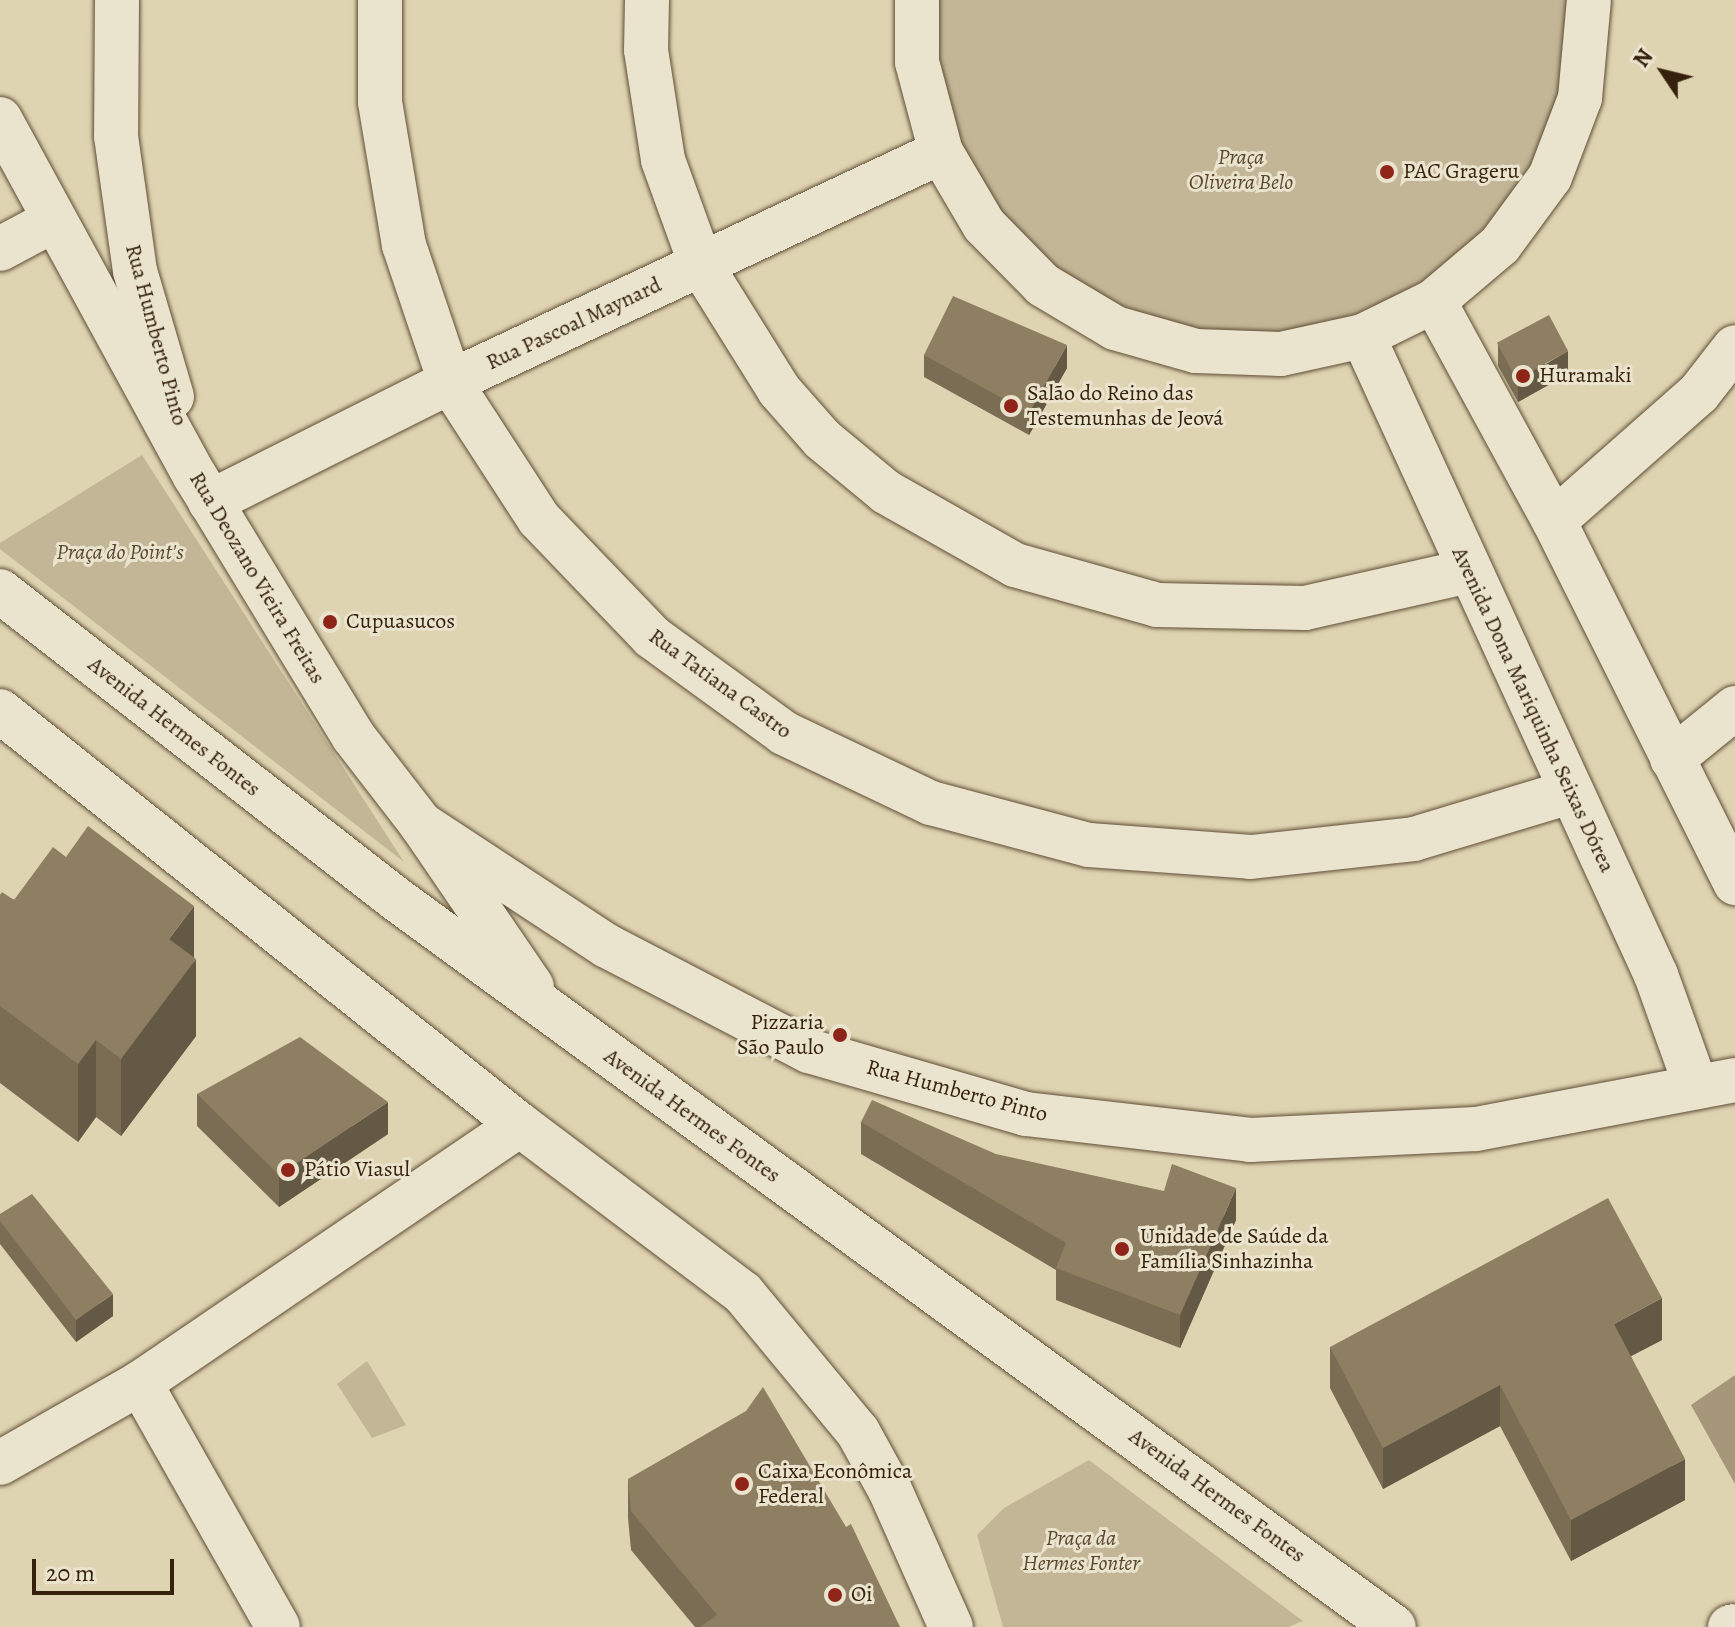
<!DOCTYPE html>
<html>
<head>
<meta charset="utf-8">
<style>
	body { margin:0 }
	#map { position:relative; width:1735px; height:1627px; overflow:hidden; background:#dfd4b2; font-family:Alegreya,serif }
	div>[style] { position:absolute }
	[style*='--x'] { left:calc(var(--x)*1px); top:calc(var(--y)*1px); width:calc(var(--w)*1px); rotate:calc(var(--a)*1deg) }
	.green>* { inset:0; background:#c2b696 }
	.water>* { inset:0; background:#a6977a }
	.roads { filter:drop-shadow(0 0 2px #604e36) drop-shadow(0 0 2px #604e36) }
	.street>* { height:44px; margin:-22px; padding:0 22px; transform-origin:22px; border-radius:22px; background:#eae3cd }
	.secondary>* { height:44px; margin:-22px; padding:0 22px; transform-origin:22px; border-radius:22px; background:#eae3cd }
	.wall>* { inset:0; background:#7a6d54 }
	.shaded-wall>* { inset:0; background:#635945 }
	.building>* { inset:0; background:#8e7f62; transform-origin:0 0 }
	.dots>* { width:22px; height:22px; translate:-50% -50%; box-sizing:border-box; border:4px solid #eae3cd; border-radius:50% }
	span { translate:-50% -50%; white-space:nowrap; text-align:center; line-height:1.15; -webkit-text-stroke:6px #eae3cd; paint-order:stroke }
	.park-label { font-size:22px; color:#59472e; font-style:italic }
	.poi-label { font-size:22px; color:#36220c }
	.left { translate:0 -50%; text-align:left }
	.right { translate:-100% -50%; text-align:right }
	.street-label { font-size:22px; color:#36220c }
	.north { position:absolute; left:1623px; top:32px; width:80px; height:80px; -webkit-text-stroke:6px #eae3cd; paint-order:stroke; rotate:305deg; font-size:22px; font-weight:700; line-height:32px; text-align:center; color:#36220c }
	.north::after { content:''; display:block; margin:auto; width:28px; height:36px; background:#36220c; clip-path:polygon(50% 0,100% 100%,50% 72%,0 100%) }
	.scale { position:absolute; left:32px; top:1559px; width:142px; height:36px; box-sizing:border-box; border:4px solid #36220c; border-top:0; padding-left:10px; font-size:24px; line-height:28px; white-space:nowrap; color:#36220c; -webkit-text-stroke:6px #eae3cd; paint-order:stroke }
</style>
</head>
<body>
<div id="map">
	<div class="green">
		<i style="clip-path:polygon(933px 0,1580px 0,1571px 100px,1522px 204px,1442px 284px,1339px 332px,1226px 343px,1116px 313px,1023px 248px,958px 156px,930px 57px)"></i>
		<i style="clip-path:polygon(142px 455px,404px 862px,0 549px,0 543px)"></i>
		<i style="clip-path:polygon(367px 1361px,406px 1425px,372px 1438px,337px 1384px)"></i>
		<i style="clip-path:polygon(1089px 1460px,1303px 1621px,1288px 1627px,1003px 1627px,977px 1535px,1004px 1508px)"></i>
	</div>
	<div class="water">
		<i style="clip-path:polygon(1735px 1375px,1735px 1484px,1691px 1405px)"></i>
	</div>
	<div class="roads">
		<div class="street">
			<i style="--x:380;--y:0;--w:102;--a:90"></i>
			<i style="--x:380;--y:102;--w:145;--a:80.5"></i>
			<i style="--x:404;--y:245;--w:145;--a:71.4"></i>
			<i style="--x:450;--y:382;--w:163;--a:57"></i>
			<i style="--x:539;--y:519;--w:163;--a:46.2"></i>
			<i style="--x:652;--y:637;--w:163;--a:36"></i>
			<i style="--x:784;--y:733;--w:163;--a:25.5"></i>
			<i style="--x:931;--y:803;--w:163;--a:14.9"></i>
			<i style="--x:1089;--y:845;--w:162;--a:4.2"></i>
			<i style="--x:1251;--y:857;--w:164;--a:-6.3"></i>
			<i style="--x:1414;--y:839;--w:163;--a:-16.8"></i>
			<i style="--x:647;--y:0;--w:50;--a:91.1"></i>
			<i style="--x:646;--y:50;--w:111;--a:81.2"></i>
			<i style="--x:663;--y:160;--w:112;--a:70.1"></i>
			<i style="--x:701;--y:265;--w:147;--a:58"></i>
			<i style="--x:779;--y:390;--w:65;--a:48.7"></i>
			<i style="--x:822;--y:439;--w:83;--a:39.6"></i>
			<i style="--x:886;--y:492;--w:148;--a:29.5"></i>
			<i style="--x:1015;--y:565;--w:148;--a:15.7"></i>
			<i style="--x:1157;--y:605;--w:148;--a:1.2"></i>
			<i style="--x:1305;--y:608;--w:168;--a:-12.7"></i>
			<i style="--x:917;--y:0;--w:62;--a:90"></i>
			<i style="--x:917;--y:62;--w:93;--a:75.1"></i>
			<i style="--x:941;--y:152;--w:85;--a:59.5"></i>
			<i style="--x:984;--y:225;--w:84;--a:45.5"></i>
			<i style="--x:1043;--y:285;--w:84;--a:30.8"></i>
			<i style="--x:1115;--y:328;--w:84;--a:15.9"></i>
			<i style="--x:1196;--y:351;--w:85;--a:2"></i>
			<i style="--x:1281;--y:354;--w:84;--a:-12.4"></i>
			<i style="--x:1363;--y:336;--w:79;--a:-26.2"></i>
			<i style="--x:1434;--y:301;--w:87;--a:-40.3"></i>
			<i style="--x:1500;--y:245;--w:84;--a:-53.7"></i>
			<i style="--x:1550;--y:177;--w:85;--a:-69.2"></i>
			<i style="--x:1580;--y:98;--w:98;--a:-84.8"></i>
			<i style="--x:0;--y:249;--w:61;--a:-28.2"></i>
			<i style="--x:1434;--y:301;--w:251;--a:61.4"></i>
			<i style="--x:1554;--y:521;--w:405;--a:63.4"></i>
			<i style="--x:1363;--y:336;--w:703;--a:65.37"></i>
			<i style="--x:1656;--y:975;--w:119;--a:70.3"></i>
			<i style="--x:210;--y:502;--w:268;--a:-26.6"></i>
			<i style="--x:450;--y:382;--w:542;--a:-25.1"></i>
			<i style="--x:1554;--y:521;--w:193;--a:-41.4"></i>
			<i style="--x:1699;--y:393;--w:58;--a:-52"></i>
			<i style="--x:1672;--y:759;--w:81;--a:-39"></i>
			<i style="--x:421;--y:824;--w:222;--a:33.3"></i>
			<i style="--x:607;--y:946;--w:228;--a:27.5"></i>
			<i style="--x:809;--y:1051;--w:226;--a:16.2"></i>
			<i style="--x:1026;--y:1114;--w:226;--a:6.6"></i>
			<i style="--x:1250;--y:1140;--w:226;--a:-2.8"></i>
			<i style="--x:1476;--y:1129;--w:264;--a:-10.7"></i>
			<i style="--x:140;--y:1383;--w:280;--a:60.5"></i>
			<i style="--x:0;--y:1463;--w:161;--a:-29.7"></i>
			<i style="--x:140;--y:1383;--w:459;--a:-34.2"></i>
		</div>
		<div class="secondary">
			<i style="--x:117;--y:0;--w:136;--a:90.4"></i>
			<i style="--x:116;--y:136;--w:136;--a:82"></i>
			<i style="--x:135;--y:271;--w:131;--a:73.6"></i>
			<i style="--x:0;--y:119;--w:407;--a:61.4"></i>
			<i style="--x:195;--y:476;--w:304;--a:58.7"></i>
			<i style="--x:353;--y:736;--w:111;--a:52.3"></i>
			<i style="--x:421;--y:824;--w:197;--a:55.7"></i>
			<i style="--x:0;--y:591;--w:502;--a:37.87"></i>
			<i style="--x:396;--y:899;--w:1235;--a:36.11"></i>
			<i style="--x:0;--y:711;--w:665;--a:38.53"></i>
			<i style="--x:520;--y:1125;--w:279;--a:37"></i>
			<i style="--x:743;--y:1293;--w:180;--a:50.4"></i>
			<i style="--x:858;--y:1432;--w:66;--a:61.1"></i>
			<i style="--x:890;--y:1490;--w:150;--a:66"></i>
			<i style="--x:1730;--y:1627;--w:5;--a:-11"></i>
		</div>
	</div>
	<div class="wall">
		<i style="clip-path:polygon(1498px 344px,1568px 374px,1518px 402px,1498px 366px)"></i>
		<i style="clip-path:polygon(924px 355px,1067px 368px,1029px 435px,924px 377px)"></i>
		<i style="clip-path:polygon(0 895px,194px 958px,196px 1036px,121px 1136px,96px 1117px,78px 1142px,0 1083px)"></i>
		<i style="clip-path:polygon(197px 1094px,388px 1134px,279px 1207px,197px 1126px)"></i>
		<i style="clip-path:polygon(861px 1122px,1236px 1220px,1180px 1348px,1056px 1300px,1056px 1270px,861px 1154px)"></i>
		<i style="clip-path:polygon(0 1214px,113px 1316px,76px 1342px,0 1244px)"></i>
		<i style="clip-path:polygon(1662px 1340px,1631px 1356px,1685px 1500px,1571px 1561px,1500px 1426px,1383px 1489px,1330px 1388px,1330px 1347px)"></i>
		<i style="clip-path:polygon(628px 1479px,900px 1627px,695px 1627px,631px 1550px,628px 1518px)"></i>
	</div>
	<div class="shaded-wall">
		<i style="clip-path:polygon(1067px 345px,1067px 368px,1029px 435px,1029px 413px)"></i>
		<i style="clip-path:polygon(1568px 351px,1568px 374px,1518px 402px,1518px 380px)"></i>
		<i style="clip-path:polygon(194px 906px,194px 962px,196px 959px,196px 1036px,121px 1136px,121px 1059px,169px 939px)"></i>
		<i style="clip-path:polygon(96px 1040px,96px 1117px,78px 1142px,78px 1064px)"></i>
		<i style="clip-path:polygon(388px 1102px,388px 1134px,279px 1207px,279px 1175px)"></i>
		<i style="clip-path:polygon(1236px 1188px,1236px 1220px,1180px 1348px,1180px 1315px)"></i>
		<i style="clip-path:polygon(113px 1294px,113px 1316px,76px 1342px,76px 1320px)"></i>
		<i style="clip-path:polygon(1662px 1298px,1662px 1340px,1614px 1365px,1614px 1324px)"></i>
		<i style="clip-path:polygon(1500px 1385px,1500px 1426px,1383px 1489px,1383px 1448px)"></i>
		<i style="clip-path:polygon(1685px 1459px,1685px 1500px,1571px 1561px,1571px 1520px)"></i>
	</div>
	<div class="building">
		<i style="clip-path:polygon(953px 296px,1067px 345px,1029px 413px,924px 355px)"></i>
		<i style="left:1549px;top:315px;width:41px;height:59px;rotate:62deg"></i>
		<i style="clip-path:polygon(88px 826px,194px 906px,169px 939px,196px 959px,121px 1059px,96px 1040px,78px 1064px,0 1006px,0 895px,2px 892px,14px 900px,53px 847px,66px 857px)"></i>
		<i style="clip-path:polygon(300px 1037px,388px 1102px,279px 1175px,197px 1094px)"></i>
		<i style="clip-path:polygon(872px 1100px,996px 1154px,1164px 1191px,1172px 1164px,1236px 1188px,1180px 1315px,1056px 1268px,1066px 1243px,861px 1122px)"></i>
		<i style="clip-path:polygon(32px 1194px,113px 1294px,76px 1320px,0 1221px,0 1214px)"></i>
		<i style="clip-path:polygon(1608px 1198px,1662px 1298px,1614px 1324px,1685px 1459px,1571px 1520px,1500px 1385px,1383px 1448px,1330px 1347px)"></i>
		<i style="clip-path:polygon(763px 1387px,846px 1527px,851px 1524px,900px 1627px,700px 1627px,717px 1615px,631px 1511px,628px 1479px,746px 1411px)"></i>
	</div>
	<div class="dots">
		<i style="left:1387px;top:172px;background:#8f2418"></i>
		<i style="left:1523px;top:376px;background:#8f2418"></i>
		<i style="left:1011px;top:406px;background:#8f2418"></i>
		<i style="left:330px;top:622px;background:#8f2418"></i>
		<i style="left:840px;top:1035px;background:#8f2418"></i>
		<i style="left:288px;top:1170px;background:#8f2418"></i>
		<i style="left:1122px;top:1249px;background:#8f2418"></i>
		<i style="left:742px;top:1484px;background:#8f2418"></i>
		<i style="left:835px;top:1595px;background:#8f2418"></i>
	</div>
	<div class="park-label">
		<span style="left:1241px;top:170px">Praça<br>Oliveira Belo</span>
		<span style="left:120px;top:553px">Praça do Point's</span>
		<span style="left:1081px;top:1551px">Praça da<br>Hermes Fonter</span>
	</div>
	<div class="poi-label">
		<span class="left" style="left:1403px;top:172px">PAC Grageru</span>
		<span class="left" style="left:1539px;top:376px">Huramaki</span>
		<span class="left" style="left:1027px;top:406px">Salão do Reino das<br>Testemunhas de Jeová</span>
		<span class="left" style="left:346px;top:622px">Cupuasucos</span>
		<span class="right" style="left:824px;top:1035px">Pizzaria<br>São Paulo</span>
		<span class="left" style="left:304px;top:1170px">Pátio Viasul</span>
		<span class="left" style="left:1140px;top:1249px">Unidade de Saúde da<br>Família Sinhazinha</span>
		<span class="left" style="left:758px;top:1484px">Caixa Econômica<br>Federal</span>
		<span class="left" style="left:851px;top:1595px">Oi</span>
	</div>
	<div class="street-label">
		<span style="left:574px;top:324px;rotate:-25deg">Rua Pascoal Maynard</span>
		<span style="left:156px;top:335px;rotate:75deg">Rua Humberto Pinto</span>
		<span style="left:257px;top:578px;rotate:59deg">Rua Deozano Vieira Freitas</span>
		<span style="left:720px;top:684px;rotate:36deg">Rua Tatiana Castro</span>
		<span style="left:1533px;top:710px;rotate:65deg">Avenida Dona Mariquinha Seixas Dórea</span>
		<span style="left:174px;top:727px;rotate:38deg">Avenida Hermes Fontes</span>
		<span style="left:957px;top:1091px;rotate:15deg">Rua Humberto Pinto</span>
		<span style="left:692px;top:1116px;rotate:36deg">Avenida Hermes Fontes</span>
		<span style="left:1217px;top:1496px;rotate:36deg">Avenida Hermes Fontes</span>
	</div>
	<div class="north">N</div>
	<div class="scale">20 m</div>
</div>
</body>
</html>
